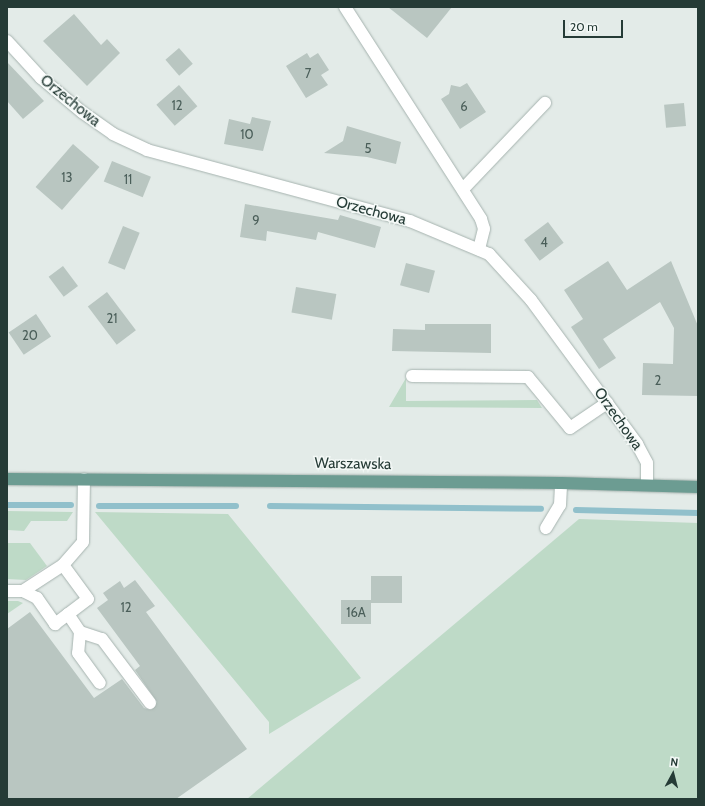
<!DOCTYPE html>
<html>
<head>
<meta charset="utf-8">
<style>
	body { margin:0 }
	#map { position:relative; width:705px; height:806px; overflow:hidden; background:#e3ebe8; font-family:Cabin,sans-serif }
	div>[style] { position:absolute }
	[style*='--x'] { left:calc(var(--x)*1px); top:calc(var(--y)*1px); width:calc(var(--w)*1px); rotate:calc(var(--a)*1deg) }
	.green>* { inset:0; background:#bedac7 }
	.stream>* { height:6px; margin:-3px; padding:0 3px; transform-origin:3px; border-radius:3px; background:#91c0cb }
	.building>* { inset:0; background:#b9c6c1; transform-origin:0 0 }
	.roads { filter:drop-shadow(0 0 1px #a6b3af) drop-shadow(0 0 1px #a6b3af) }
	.minor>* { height:12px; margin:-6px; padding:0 6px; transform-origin:6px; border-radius:6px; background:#fff }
	.major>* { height:12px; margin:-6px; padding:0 6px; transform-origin:6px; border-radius:6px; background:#6c9c92 }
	span { translate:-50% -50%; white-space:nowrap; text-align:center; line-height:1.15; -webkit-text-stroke:3px #f3f8f6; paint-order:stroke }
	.number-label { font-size:13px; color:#4a5e59 }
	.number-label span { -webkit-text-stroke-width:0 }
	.street-label { font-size:15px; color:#253b36 }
	.frame { position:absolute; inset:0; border:8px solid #253b36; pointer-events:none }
	.north { position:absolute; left:653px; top:754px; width:40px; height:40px; -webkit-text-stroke:3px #f3f8f6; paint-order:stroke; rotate:7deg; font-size:11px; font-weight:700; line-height:16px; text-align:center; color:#253b36 }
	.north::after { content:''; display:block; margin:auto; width:14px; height:18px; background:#253b36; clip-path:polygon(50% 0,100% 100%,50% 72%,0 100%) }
	.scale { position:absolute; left:563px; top:20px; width:60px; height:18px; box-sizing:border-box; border:2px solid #253b36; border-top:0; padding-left:5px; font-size:12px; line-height:14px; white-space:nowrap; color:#253b36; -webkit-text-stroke:3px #f3f8f6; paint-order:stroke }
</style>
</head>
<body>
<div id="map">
	<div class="green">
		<i style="clip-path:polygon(406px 378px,406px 401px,537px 400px,542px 408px,389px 407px)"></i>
		<i style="clip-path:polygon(7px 511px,73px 512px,67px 521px,31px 521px,24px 531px,8px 530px)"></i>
		<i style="clip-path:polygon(95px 512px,228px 514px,361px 678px,269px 734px,269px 722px)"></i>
		<i style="clip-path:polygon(579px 519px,698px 523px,698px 799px,247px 799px)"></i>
		<i style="clip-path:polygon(7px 543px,30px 543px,47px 566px,26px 580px,7px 579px)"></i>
		<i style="clip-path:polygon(7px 601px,18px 601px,23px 603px,7px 614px)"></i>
	</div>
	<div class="stream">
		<i style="--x:7;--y:505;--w:64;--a:0"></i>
		<i style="--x:99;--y:506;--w:137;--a:0"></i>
		<i style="--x:270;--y:506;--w:271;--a:0.6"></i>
		<i style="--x:576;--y:510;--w:122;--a:1.4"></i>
	</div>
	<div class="building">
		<i style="clip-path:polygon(388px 7px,452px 7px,427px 38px)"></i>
		<i style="clip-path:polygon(74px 14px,101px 45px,107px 39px,120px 53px,87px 86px,43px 41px)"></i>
		<i style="left:179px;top:48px;width:21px;height:18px;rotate:49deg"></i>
		<i style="clip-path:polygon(307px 53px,310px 58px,318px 53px,329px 70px,321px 75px,328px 85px,306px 98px,286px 66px)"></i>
		<i style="clip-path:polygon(7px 62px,44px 101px,23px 119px,7px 101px)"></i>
		<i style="clip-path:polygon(467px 83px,486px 112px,460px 129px,441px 99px,449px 94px,451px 85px,460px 87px)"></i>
		<i style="left:179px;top:85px;width:28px;height:30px;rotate:49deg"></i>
		<i style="left:684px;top:103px;width:23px;height:20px;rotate:85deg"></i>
		<i style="clip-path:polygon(252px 117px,271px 121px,263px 151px,224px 144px,229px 119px,250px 124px)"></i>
		<i style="clip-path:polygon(347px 126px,401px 142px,396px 164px,367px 157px,324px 153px,343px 141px)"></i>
		<i style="left:73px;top:144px;width:35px;height:57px;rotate:41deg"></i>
		<i style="left:112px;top:161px;width:42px;height:22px;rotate:22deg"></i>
		<i style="clip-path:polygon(245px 204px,338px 220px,340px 215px,381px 227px,375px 248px,318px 232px,316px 240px,267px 231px,266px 241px,240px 237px)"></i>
		<i style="left:548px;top:222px;width:26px;height:30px;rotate:53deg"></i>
		<i style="left:123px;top:226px;width:18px;height:40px;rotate:22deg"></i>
		<i style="clip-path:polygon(608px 261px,627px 290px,671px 261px,698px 326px,698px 396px,642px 395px,643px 363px,673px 364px,674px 328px,660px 302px,603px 339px,616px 358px,599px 369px,571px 327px,583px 319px,564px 290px)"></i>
		<i style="left:406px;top:263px;width:30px;height:23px;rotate:15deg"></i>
		<i style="left:63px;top:266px;width:25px;height:18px;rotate:53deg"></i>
		<i style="left:296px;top:287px;width:41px;height:26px;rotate:10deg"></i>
		<i style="left:107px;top:292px;width:48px;height:24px;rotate:53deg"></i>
		<i style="left:36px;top:314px;width:27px;height:33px;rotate:56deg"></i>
		<i style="clip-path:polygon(425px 324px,491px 324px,491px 353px,392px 351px,393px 329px,425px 330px)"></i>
		<i style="left:371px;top:576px;width:31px;height:27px"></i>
		<i style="clip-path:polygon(135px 580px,155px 606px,146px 612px,247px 749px,176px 799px,7px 799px,7px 629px,30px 612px,94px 698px,122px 679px,144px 708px,151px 710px,157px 702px,135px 670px,140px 666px,97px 608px,108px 600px,103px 593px,120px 581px,124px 588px)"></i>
		<i style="left:371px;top:600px;width:24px;height:30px;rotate:90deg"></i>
	</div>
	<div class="roads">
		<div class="minor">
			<i style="--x:345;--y:7;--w:252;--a:57.3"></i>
			<i style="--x:481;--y:219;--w:10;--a:73"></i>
			<i style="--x:484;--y:229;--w:21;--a:104"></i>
			<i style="--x:7;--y:41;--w:50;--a:47.4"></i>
			<i style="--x:41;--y:78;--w:53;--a:39.7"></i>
			<i style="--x:82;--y:112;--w:38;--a:35"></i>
			<i style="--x:113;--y:134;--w:38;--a:25"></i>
			<i style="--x:147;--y:150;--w:272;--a:15.1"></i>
			<i style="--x:410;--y:221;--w:86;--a:22.7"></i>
			<i style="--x:489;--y:254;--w:62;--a:47.6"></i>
			<i style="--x:531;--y:300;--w:179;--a:53.6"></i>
			<i style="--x:637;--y:444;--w:21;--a:62"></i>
			<i style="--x:647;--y:463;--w:22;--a:90"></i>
			<i style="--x:463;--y:189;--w:119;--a:-46.4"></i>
			<i style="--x:412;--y:376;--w:116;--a:0.5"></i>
			<i style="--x:528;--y:377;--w:66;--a:50.5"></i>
			<i style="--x:570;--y:428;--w:45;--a:-34"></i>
			<i style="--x:546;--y:528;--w:27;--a:-59"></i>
			<i style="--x:560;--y:505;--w:22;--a:-87"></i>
			<i style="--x:63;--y:565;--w:30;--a:-49"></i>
			<i style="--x:83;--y:542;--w:63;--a:-89.1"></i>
			<i style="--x:7;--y:591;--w:16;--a:0"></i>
			<i style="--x:23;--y:591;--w:16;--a:27"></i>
			<i style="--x:37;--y:598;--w:32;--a:55"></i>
			<i style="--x:55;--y:624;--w:41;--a:-37.1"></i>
			<i style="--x:88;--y:599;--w:42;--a:-126.3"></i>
			<i style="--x:63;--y:565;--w:48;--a:147"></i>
			<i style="--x:68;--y:614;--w:22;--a:56"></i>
			<i style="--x:80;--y:632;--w:23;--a:18"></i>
			<i style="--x:102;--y:639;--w:80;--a:53.1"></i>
			<i style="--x:80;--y:632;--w:21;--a:95"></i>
			<i style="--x:78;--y:653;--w:37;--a:54"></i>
		</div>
		<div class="major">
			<i style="--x:7;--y:479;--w:554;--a:0.41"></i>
			<i style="--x:561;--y:483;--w:137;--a:1.7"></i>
		</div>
	</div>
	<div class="number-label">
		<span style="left:308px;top:73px">7</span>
		<span style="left:177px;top:105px">12</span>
		<span style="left:464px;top:106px">6</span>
		<span style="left:247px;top:134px">10</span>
		<span style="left:368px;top:148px">5</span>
		<span style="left:67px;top:177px">13</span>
		<span style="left:128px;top:179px">11</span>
		<span style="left:256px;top:220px">9</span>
		<span style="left:544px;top:242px">4</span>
		<span style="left:112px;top:318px">21</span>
		<span style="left:30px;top:335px">20</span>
		<span style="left:658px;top:380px">2</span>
		<span style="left:126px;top:607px">12</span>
		<span style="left:356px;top:612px">16A</span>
	</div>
	<div class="street-label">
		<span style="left:70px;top:101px;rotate:39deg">Orzechowa</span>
		<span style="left:371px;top:211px;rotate:15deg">Orzechowa</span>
		<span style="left:618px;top:419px;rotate:55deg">Orzechowa</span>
		<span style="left:353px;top:464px;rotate:1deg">Warszawska</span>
	</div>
	<div class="frame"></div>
	<div class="north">N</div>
	<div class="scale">20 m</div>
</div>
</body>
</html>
